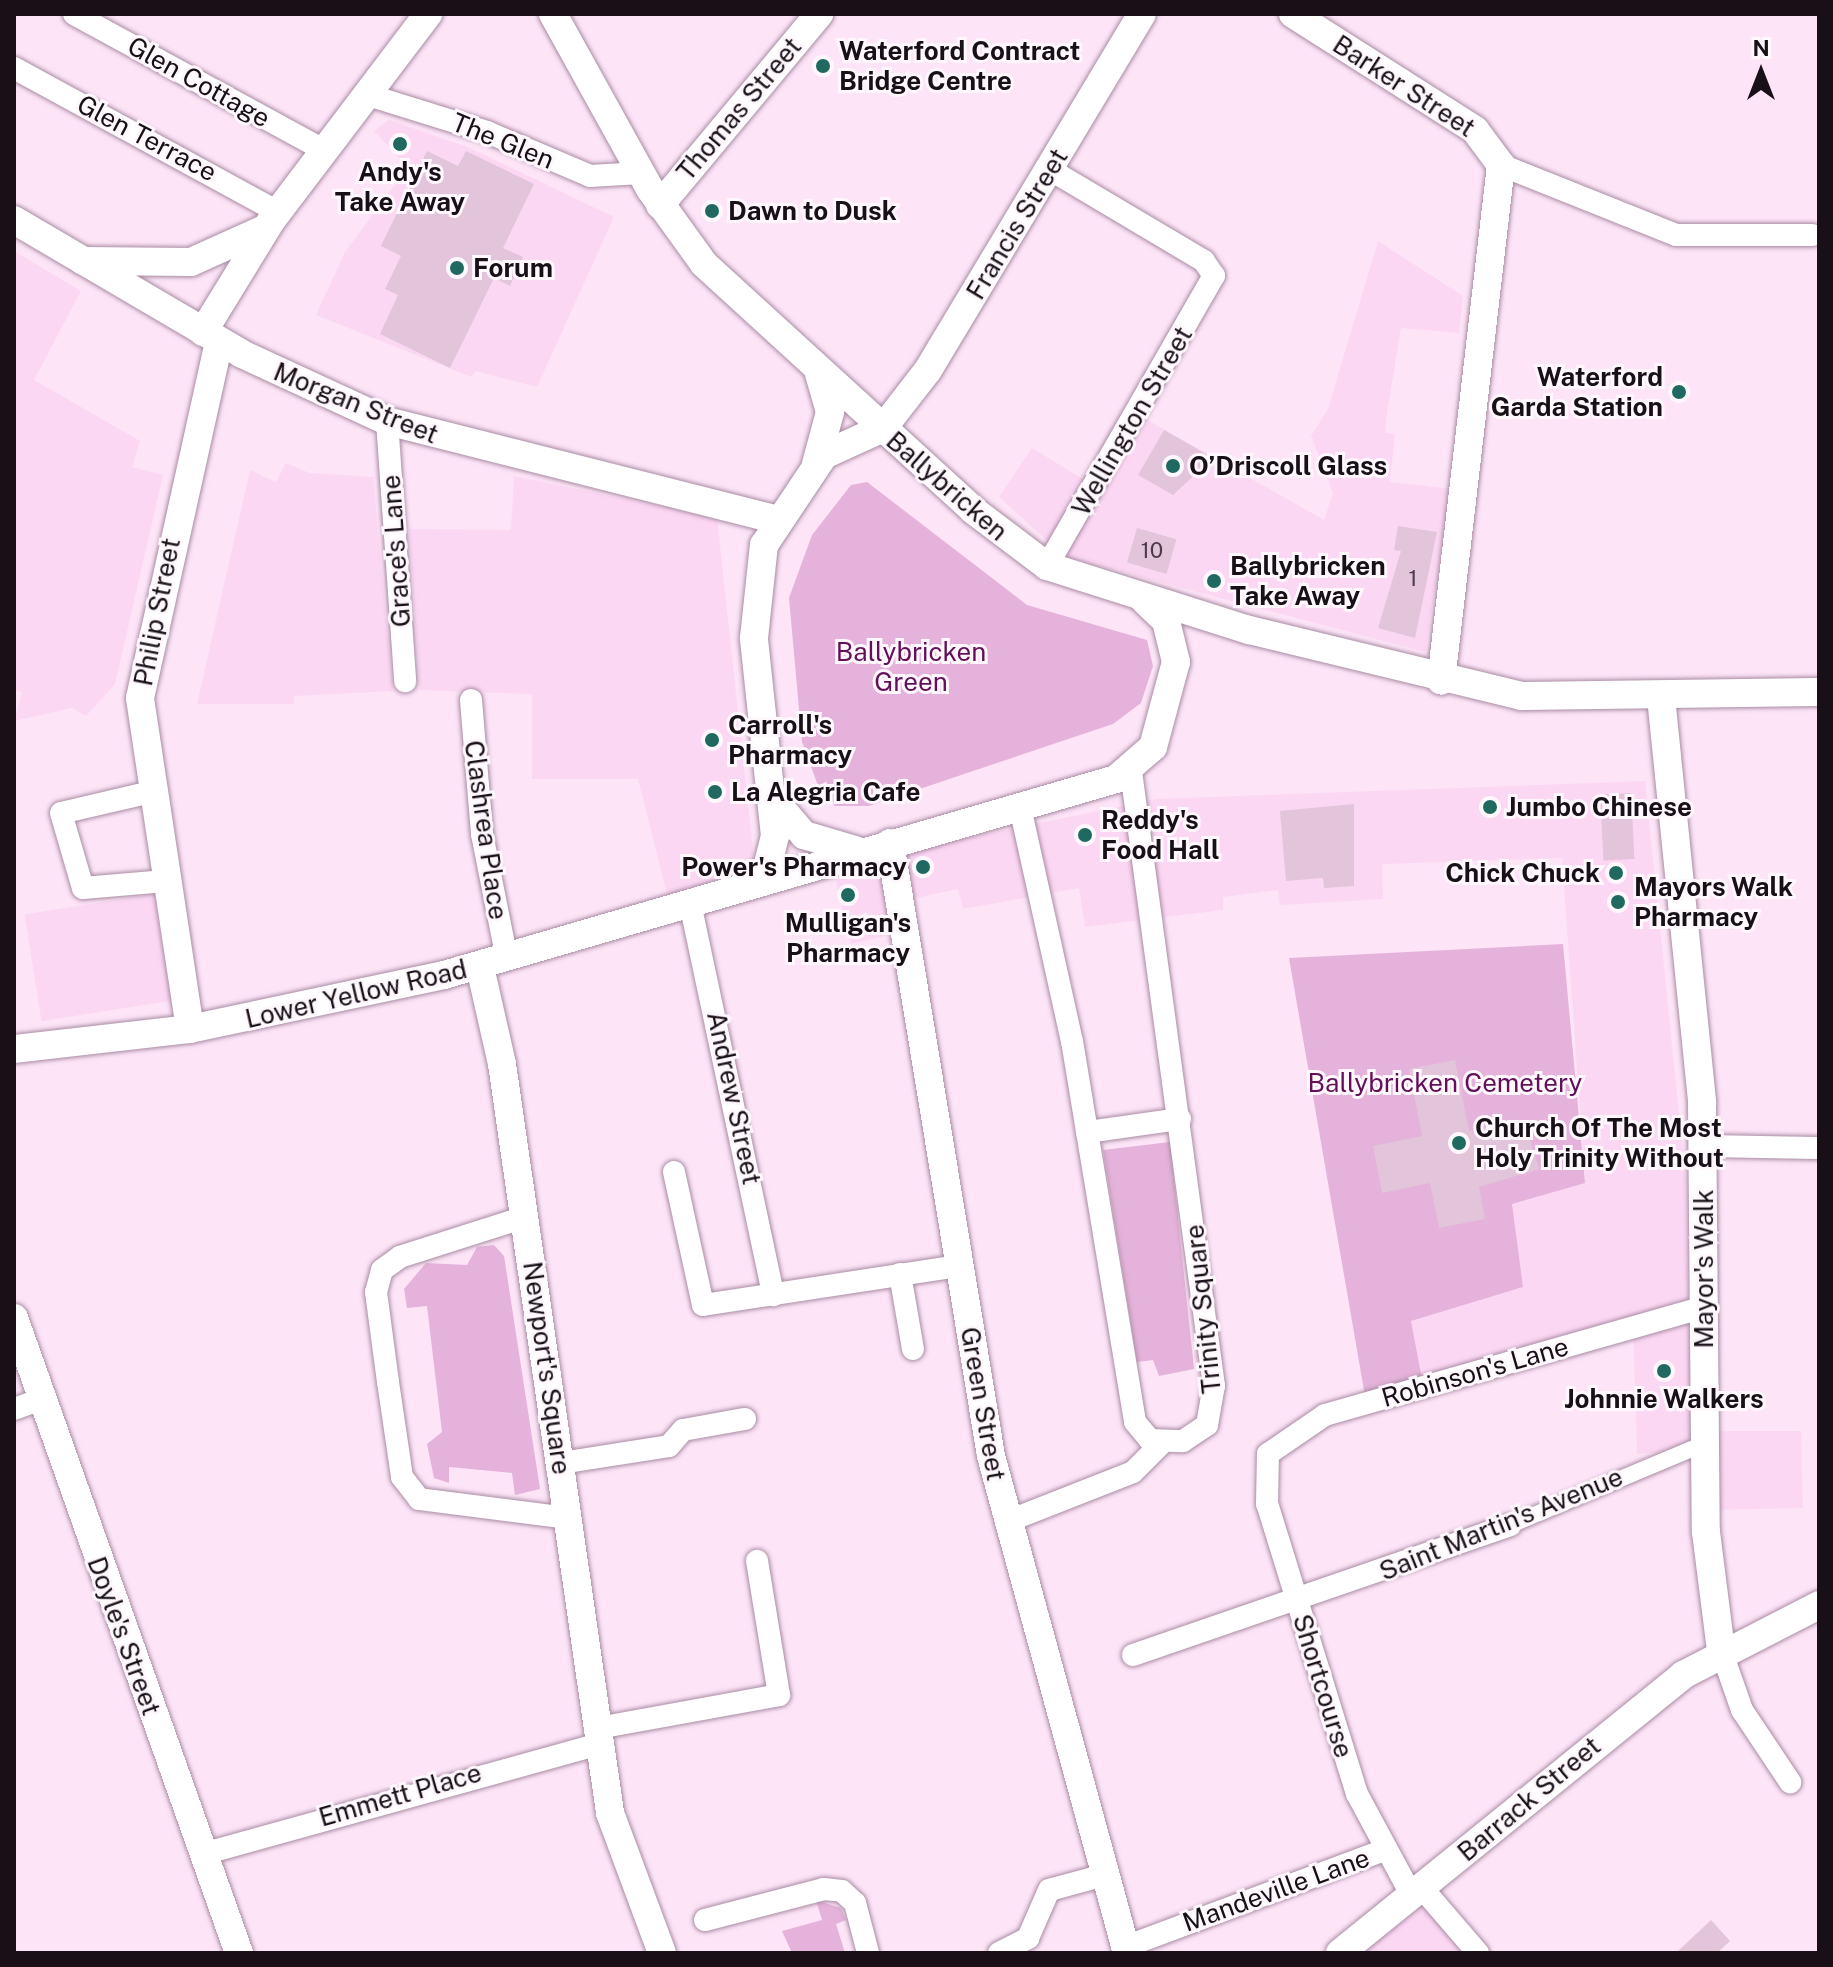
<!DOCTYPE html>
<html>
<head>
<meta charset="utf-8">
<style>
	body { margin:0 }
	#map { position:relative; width:1833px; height:1967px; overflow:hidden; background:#fde4f7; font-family:"Public Sans",sans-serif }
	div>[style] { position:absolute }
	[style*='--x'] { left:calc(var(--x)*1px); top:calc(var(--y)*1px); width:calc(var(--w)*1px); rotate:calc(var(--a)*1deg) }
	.built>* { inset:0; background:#fcd7f4; transform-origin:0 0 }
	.green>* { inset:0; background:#e4b2da }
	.building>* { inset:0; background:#e2c4db; transform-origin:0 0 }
	.roads { filter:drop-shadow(0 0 2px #a98ca3) drop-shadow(0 0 2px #a98ca3) }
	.pedestrian>* { height:16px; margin:-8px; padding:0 8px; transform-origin:8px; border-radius:8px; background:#fff }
	.minor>* { height:22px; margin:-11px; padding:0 11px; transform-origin:11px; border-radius:11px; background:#fff }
	.tertiary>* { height:28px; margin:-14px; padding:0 14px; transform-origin:14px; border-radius:14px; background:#fff }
	.dots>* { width:22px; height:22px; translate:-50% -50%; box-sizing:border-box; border:4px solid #fef8fd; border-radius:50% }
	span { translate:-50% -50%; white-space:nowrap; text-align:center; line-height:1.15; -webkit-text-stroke:6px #fef8fd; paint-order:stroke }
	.number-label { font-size:22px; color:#4b3c48 }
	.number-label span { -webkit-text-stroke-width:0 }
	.poi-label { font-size:26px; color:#190f17; font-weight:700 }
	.left { translate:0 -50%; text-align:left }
	.right { translate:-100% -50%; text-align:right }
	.street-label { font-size:26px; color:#190f17 }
	.park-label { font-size:26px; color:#640f5a }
	.frame { position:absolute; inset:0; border:16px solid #190f17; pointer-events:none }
	.north { position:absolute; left:1721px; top:32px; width:80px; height:80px; -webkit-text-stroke:6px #fef8fd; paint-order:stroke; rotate:0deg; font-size:22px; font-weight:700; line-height:32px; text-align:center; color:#190f17 }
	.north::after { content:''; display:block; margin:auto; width:28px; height:36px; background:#190f17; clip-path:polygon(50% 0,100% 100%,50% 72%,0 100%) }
</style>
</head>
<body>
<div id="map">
	<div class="built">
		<i style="clip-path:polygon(389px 120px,468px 147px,614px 217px,537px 387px,476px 371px,471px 377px,316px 315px,345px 252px,408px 167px,374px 131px)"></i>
		<i style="clip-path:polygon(1378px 241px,1463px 296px,1459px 333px,1401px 328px,1387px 413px,1385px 433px,1395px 434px,1390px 482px,1451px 489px,1425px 652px,1065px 557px,999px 497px,1032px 448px,1104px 492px,1146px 419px,1324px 520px,1333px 493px,1311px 436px,1328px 409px)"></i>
		<i style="clip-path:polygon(14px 251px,81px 291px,34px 380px,140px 441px,132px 467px,163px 475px,115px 684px,86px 716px,72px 708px,14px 721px,22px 693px,14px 689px)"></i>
		<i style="clip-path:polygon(286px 463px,309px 473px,373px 477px,393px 691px,294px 696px,294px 704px,197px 704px,250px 470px,276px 482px)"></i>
		<i style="clip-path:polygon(514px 476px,717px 518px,755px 869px,668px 898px,638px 779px,532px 779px,532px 694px,420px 690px,409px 529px,511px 530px)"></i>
		<i style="clip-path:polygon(1645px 781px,1685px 1173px,1691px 1431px,1801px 1431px,1803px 1508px,1712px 1510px,1711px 1448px,1637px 1454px,1633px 1323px,1422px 1379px,1411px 1321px,1523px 1287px,1511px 1204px,1585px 1182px,1562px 858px,1382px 864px,1383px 899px,1280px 905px,1278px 890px,1223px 897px,1223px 910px,1085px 927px,1079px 888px,963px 909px,958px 889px,897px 902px,902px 932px,851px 944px,834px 873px,903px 851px,1157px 799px)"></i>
		<i style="left:154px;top:894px;width:108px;height:131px;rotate:81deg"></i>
		<i style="clip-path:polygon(1423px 1903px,1465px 1953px,1361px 1953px)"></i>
	</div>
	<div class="green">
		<i style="clip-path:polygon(867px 482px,1027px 605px,1147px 640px,1153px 666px,1141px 703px,1113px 724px,869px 806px,835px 806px,817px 783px,802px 742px,789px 598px,812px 535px,851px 485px)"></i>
		<i style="clip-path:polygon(1563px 944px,1585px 1183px,1512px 1204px,1523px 1287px,1411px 1321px,1422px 1379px,1365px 1396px,1289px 958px)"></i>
		<i style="clip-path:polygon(1170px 1142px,1194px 1369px,1159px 1376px,1153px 1360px,1137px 1362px,1103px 1150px)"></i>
		<i style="clip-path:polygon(494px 1245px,504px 1256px,540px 1489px,515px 1495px,512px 1473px,449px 1467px,449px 1483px,434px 1478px,427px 1444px,442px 1432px,427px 1306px,407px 1308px,404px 1289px,426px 1263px,467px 1265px,477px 1247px)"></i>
		<i style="clip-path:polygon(816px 1900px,841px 1908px,846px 1920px,836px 1924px,845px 1953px,792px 1953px,782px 1931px,822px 1920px)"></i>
	</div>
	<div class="building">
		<i style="clip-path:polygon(427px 151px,458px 166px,466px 151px,534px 184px,503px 248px,523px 257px,510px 286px,494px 278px,450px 368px,380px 334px,398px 295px,385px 289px,401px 256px,381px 246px)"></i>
		<i style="clip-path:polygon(1164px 430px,1213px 458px,1173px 495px,1138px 475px)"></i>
		<i style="clip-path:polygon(1398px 526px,1437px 532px,1415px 638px,1378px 628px,1401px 551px,1394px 550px)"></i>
		<i style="left:1137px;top:528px;width:41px;height:36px;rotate:16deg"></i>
		<i style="left:1631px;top:793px;width:66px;height:31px;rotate:87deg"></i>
		<i style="clip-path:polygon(1354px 804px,1354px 886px,1324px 888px,1323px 878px,1286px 881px,1280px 811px)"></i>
		<i style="clip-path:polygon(1455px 1060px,1469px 1131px,1505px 1125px,1529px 1136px,1539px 1169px,1479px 1187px,1485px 1219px,1439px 1228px,1430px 1183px,1382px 1193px,1373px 1146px,1422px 1136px,1409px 1069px)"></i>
		<i style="clip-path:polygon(1711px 1920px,1730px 1941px,1717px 1953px,1676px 1953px)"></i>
	</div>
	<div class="roads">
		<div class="pedestrian">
			<i style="--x:1510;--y:1525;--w:210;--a:-22.7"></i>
		</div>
		<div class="minor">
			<i style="--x:74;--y:14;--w:284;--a:28.6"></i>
			<i style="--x:14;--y:68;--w:301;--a:28.6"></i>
			<i style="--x:365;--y:94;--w:128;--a:17.3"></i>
			<i style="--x:487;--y:132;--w:112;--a:23.1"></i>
			<i style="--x:590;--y:176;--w:51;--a:-3.4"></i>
			<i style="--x:1501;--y:165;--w:188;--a:21.8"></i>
			<i style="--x:1676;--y:235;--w:136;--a:0"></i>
			<i style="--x:387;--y:421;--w:261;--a:86"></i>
			<i style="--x:1047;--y:566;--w:335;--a:-60.1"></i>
			<i style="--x:1214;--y:276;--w:18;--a:-124"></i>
			<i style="--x:1204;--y:261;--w:178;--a:-149.3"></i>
			<i style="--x:471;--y:700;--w:134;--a:85.3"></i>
			<i style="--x:482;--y:834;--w:127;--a:78.7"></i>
			<i style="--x:151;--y:792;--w:92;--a:166.9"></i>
			<i style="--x:61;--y:813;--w:78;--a:73.7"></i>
			<i style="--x:83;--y:888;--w:83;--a:-4.8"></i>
			<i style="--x:1020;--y:807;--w:240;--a:77.5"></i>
			<i style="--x:1072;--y:1041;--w:386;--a:80.6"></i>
			<i style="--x:1135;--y:1422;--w:23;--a:50"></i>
			<i style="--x:1150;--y:1440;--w:33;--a:2"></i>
			<i style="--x:1183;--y:1441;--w:29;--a:-34"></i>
			<i style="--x:1207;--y:1425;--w:40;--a:-80"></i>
			<i style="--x:1214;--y:1386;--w:621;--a:-97.69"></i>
			<i style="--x:690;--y:903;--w:401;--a:78"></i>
			<i style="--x:1087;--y:1132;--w:94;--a:-8"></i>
			<i style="--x:1704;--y:1146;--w:115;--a:1"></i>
			<i style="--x:674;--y:1172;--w:136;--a:77.7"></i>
			<i style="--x:703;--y:1305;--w:259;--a:-8.7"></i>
			<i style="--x:525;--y:1217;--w:131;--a:162.3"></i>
			<i style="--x:400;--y:1257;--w:22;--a:144"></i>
			<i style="--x:382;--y:1270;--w:23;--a:105"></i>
			<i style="--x:376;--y:1292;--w:91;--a:82.4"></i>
			<i style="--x:388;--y:1382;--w:96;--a:81.6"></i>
			<i style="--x:402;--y:1477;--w:28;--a:52"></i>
			<i style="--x:419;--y:1499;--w:150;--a:7.3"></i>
			<i style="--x:900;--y:1274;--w:76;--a:80.2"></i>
			<i style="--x:14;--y:1409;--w:29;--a:-20"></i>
			<i style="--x:561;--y:1463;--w:109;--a:-8.9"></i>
			<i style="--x:669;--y:1446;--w:21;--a:-49"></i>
			<i style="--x:683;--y:1430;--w:63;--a:-10.1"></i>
			<i style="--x:1006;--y:1522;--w:136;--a:-21.5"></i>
			<i style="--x:1133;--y:1472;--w:41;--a:-45"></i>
			<i style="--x:1721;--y:1650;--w:64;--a:70.7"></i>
			<i style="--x:1742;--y:1710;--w:87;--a:56.3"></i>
			<i style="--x:1133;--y:1655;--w:399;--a:-19"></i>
			<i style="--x:598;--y:1728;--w:184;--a:-10.3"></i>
			<i style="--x:779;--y:1695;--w:136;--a:-99.3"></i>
			<i style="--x:203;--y:1854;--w:412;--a:-15.5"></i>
			<i style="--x:1422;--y:1888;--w:86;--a:49.3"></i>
			<i style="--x:1412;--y:1896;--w:116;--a:-118.3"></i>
			<i style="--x:1357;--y:1794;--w:304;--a:-107.2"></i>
			<i style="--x:1267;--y:1504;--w:50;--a:-88.9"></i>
			<i style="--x:1268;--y:1454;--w:69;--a:-34.4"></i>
			<i style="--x:1325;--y:1415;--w:394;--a:-15.9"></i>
			<i style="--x:705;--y:1920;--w:123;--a:-14.6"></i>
			<i style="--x:824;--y:1889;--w:18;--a:6"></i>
			<i style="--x:842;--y:1891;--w:18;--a:43"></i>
			<i style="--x:855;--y:1903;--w:52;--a:75.4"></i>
			<i style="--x:1125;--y:1947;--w:274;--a:-20.5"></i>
			<i style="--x:999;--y:1953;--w:33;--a:-27"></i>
			<i style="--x:1028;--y:1938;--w:52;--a:-66.4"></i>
			<i style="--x:1049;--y:1890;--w:58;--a:-15"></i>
		</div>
		<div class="tertiary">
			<i style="--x:553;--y:14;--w:200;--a:61"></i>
			<i style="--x:650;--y:189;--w:92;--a:54.2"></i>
			<i style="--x:704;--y:264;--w:365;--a:42.4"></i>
			<i style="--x:973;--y:510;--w:93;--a:37.1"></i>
			<i style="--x:1047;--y:566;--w:212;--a:17.6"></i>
			<i style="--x:1249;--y:630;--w:280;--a:13.6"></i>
			<i style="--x:1521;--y:696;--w:298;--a:-0.8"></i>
			<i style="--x:1293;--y:14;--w:216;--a:32.5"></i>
			<i style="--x:1475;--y:130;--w:44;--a:53.4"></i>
			<i style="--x:1501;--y:165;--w:519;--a:96.63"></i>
			<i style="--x:660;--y:205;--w:249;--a:-50.2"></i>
			<i style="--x:14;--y:220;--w:264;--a:30.4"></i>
			<i style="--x:242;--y:354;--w:160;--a:24.8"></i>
			<i style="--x:387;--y:421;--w:400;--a:14.2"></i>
			<i style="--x:83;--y:261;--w:108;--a:0.5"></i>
			<i style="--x:191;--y:262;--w:78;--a:-24.3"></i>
			<i style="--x:203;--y:332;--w:130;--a:-58.5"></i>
			<i style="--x:271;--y:221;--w:260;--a:-52.8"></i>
			<i style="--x:883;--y:428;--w:73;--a:-52.2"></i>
			<i style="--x:928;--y:370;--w:415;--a:-59"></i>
			<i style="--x:816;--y:464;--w:54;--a:-74.9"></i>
			<i style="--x:830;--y:412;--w:40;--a:-106"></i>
			<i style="--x:1661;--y:697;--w:407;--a:84.2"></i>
			<i style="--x:1702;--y:1102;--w:430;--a:89.5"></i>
			<i style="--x:1706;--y:1532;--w:119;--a:82.8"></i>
			<i style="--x:773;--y:799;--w:48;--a:49.3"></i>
			<i style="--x:804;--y:835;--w:53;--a:16.4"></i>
			<i style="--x:890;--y:843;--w:621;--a:80.64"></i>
			<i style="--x:991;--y:1456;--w:515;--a:74.7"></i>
			<i style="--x:744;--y:886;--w:29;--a:-38"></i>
			<i style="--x:767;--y:868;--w:33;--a:-76"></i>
			<i style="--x:775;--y:836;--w:199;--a:-96.1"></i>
			<i style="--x:754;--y:638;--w:94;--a:-83.9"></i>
			<i style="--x:764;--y:545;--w:108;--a:-56.3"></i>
			<i style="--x:824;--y:455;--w:65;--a:-24.6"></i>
			<i style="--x:480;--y:967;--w:99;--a:77.2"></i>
			<i style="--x:502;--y:1064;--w:757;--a:81.79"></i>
			<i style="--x:610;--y:1813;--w:149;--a:69.6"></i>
			<i style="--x:190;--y:1029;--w:335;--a:-98.6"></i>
			<i style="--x:140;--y:698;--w:366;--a:-77.5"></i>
			<i style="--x:14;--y:1049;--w:177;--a:-6.5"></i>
			<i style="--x:190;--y:1029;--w:260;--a:-12"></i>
			<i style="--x:444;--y:975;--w:700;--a:-16.26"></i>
			<i style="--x:1116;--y:779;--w:49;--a:-40.9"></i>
			<i style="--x:1153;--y:747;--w:88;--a:-74.9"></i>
			<i style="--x:1176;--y:662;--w:42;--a:-103.7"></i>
			<i style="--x:1166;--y:621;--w:30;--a:-136"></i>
			<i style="--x:14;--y:1318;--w:674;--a:70.49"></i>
			<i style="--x:1340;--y:1953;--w:442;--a:-39"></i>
			<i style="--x:1683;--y:1675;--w:153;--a:-27.2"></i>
		</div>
	</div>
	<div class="dots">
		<i style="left:823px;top:66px;background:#206960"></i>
		<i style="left:400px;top:144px;background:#206960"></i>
		<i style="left:712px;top:211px;background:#206960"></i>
		<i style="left:457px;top:268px;background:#206960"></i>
		<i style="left:1679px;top:392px;background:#206960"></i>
		<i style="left:1173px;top:466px;background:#206960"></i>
		<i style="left:1214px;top:581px;background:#206960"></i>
		<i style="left:712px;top:740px;background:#206960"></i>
		<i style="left:715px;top:792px;background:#206960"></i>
		<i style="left:1490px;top:807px;background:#206960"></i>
		<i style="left:1085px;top:835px;background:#206960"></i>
		<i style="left:923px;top:867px;background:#206960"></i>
		<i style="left:1616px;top:873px;background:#206960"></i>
		<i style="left:848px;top:895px;background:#206960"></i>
		<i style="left:1618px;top:902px;background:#206960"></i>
		<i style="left:1459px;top:1143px;background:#206960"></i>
		<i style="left:1664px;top:1371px;background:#206960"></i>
	</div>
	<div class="number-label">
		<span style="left:1152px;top:551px">10</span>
		<span style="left:1413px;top:579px">1</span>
	</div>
	<div class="poi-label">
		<span class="left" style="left:839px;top:66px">Waterford Contract<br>Bridge Centre</span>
		<span style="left:400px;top:187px">Andy's<br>Take Away</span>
		<span class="left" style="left:728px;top:211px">Dawn to Dusk</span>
		<span class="left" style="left:473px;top:268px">Forum</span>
		<span class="right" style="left:1663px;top:392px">Waterford<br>Garda Station</span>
		<span class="left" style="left:1189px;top:466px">O’Driscoll Glass</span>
		<span class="left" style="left:1230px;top:581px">Ballybricken<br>Take Away</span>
		<span class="left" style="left:728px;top:740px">Carroll's<br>Pharmacy</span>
		<span class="left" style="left:731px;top:792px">La Alegria Cafe</span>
		<span class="left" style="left:1506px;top:807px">Jumbo Chinese</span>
		<span class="left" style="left:1101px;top:835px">Reddy's<br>Food Hall</span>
		<span class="right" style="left:907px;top:867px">Power's Pharmacy</span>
		<span class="right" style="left:1600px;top:873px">Chick Chuck</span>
		<span class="left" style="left:1634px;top:902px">Mayors Walk<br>Pharmacy</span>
		<span style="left:848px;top:938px">Mulligan's<br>Pharmacy</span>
		<span class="left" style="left:1475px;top:1143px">Church Of The Most<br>Holy Trinity Without</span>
		<span style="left:1664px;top:1399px">Johnnie Walkers</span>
	</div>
	<div class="street-label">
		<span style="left:199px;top:82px;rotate:29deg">Glen Cottage</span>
		<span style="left:1404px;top:86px;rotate:33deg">Barker Street</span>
		<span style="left:739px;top:109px;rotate:-50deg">Thomas Street</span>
		<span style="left:147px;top:138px;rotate:28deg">Glen Terrace</span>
		<span style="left:503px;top:141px;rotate:22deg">The Glen</span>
		<span style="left:1017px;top:224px;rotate:-59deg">Francis Street</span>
		<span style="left:356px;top:403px;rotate:22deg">Morgan Street</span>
		<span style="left:1132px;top:421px;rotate:-60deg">Wellington Street</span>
		<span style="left:947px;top:486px;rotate:41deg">Ballybricken</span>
		<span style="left:396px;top:551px;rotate:-94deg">Grace's Lane</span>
		<span style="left:157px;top:612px;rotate:-79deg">Philip Street</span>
		<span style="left:486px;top:830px;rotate:82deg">Clashrea Place</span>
		<span style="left:356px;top:994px;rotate:-13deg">Lower Yellow Road</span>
		<span style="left:734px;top:1098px;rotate:78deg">Andrew Street</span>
		<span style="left:1704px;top:1269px;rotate:-90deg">Mayor's Walk</span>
		<span style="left:1203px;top:1309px;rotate:-96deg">Trinity Square</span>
		<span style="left:547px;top:1368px;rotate:82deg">Newport's Square</span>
		<span style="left:1475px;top:1372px;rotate:-16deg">Robinson's Lane</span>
		<span style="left:983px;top:1404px;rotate:80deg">Green Street</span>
		<span style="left:1501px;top:1524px;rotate:-22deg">Saint Martin's Avenue</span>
		<span style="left:124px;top:1636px;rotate:70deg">Doyle's Street</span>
		<span style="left:1323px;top:1686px;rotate:73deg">Shortcourse</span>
		<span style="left:400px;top:1795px;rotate:-16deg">Emmett Place</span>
		<span style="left:1529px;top:1799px;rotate:-40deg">Barrack Street</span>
		<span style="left:1276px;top:1890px;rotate:-20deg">Mandeville Lane</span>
	</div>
	<div class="park-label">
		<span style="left:911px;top:667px">Ballybricken<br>Green</span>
		<span style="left:1445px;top:1083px">Ballybricken Cemetery</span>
	</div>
	<div class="frame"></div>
	<div class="north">N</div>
</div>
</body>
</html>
